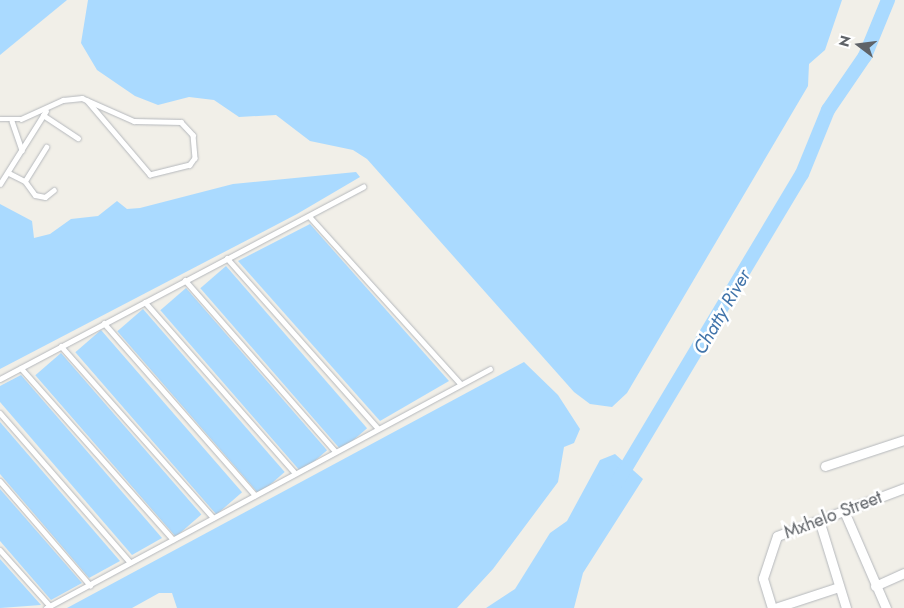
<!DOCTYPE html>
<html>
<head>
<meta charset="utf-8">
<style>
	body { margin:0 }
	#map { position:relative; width:904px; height:608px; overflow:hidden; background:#f1efe8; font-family:Jost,sans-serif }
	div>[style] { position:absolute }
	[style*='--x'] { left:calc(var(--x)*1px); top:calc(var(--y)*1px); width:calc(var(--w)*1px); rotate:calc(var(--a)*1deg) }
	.water>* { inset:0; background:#aadaff; transform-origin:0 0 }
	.river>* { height:14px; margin:-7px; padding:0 7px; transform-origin:7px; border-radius:7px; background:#aadaff }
	.roads { filter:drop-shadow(0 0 1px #b5b8bc) drop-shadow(0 0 1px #b5b8bc) }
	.service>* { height:4.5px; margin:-2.25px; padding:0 2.25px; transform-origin:2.25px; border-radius:2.25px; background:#fff }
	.minor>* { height:9px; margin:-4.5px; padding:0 4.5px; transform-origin:4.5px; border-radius:4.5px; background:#fff }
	span { translate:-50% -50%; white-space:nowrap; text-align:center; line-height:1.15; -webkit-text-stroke:5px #fff; paint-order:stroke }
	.street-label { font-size:18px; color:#5f6368 }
	.water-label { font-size:19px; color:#4174aa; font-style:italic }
	.north { position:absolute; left:834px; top:20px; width:50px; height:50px; -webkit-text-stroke:4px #fff; paint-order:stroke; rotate:285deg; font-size:14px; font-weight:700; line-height:20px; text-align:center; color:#5f6368 }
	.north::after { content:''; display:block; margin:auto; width:18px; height:22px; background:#5f6368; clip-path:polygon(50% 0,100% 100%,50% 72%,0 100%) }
</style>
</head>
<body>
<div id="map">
	<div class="water">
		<i style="clip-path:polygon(0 0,67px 0,0 55px)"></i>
		<i style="clip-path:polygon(88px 0,842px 0,825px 50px,809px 64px,808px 86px,627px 393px,612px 407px,590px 404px,574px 392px,367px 159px,353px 150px,310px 141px,276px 115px,239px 117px,214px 100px,189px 97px,158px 105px,135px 96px,97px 70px,81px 43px)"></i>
		<i style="clip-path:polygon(356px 172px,360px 177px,297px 214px,0 369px,0 204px,32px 221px,34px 238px,50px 234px,71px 219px,98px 216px,117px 201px,127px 209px,140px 208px,233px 184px)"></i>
		<i style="clip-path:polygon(310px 224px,449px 381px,380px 421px,238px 261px)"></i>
		<i style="left:226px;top:266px;width:215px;height:34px;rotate:49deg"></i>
		<i style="left:186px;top:288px;width:215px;height:34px;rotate:49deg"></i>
		<i style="left:143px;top:309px;width:216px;height:34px;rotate:49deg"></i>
		<i style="left:101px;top:330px;width:215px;height:34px;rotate:49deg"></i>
		<i style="left:61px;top:353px;width:214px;height:34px;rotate:49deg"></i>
		<i style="clip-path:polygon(524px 362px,558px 395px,580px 429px,574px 443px,564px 447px,558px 482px,493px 569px,457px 608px,177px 608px,172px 593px,159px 593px,132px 608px,67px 608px)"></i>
		<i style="clip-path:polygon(21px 375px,162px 538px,132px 555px,0 402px,0 386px)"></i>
		<i style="clip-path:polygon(0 422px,120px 561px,89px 578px,0 474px)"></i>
		<i style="clip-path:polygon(615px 454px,643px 479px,583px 573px,574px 608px,486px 608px,515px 589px,550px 533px,567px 521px,600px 460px)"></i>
		<i style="clip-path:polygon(0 489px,82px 583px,51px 600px,0 541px)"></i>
		<i style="clip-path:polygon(0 559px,41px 605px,0 608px)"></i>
	</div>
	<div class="river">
		<i style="--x:618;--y:481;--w:358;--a:-59.1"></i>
		<i style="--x:802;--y:174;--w:69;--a:-67.9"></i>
		<i style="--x:828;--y:110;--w:65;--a:-55.6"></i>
		<i style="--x:865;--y:56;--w:61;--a:-67.7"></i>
	</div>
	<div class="roads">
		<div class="service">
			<i style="--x:43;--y:115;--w:42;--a:33.3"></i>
			<i style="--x:0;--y:119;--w:21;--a:0"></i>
			<i style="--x:21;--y:119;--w:46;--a:-24.3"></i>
			<i style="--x:63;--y:100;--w:19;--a:-6"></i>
			<i style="--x:82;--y:98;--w:57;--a:23.9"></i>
			<i style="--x:134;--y:121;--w:47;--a:1.2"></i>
			<i style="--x:181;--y:122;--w:18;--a:47"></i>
			<i style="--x:193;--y:135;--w:23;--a:85"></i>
			<i style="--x:195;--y:158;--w:9;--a:126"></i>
			<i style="--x:190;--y:165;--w:41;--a:166"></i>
			<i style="--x:150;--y:175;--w:97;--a:-130.4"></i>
			<i style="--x:12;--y:121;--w:31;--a:71"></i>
			<i style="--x:9;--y:173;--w:18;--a:27"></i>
			<i style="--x:25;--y:181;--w:17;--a:54"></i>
			<i style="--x:35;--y:195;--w:10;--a:11"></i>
			<i style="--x:45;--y:197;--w:11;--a:-38"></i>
			<i style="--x:25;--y:181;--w:40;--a:-58"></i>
			<i style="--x:0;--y:184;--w:86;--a:-57.8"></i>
			<i style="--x:310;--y:217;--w:225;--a:47.9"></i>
			<i style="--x:227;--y:258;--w:227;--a:48.4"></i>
			<i style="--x:185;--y:280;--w:227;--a:48.7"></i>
			<i style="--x:145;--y:302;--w:227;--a:48.7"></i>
			<i style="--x:104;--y:323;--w:229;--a:48.7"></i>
			<i style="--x:61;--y:346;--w:229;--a:48.4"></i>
			<i style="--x:21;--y:368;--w:229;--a:48.4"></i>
			<i style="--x:0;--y:379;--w:411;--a:-27.9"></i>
			<i style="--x:0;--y:413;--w:198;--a:48.9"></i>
			<i style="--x:0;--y:481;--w:138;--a:49.1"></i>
			<i style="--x:0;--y:550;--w:75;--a:48.2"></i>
			<i style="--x:46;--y:608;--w:504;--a:-28.29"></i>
		</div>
		<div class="minor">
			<i style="--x:825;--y:466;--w:83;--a:-18.2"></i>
			<i style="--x:844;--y:511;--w:106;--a:66.6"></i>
			<i style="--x:819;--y:520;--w:92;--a:72.9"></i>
			<i style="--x:875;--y:586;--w:32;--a:-24"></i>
			<i style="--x:772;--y:608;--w:31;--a:-107"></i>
			<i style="--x:763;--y:578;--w:44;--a:-71.6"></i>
			<i style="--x:777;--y:536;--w:136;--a:-20.7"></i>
			<i style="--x:775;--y:608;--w:64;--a:-18.2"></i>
		</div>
	</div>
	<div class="street-label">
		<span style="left:833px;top:515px;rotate:-21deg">Mxhelo Street</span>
	</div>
	<div class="water-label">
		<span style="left:722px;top:312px;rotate:-60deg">Chatty River</span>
	</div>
	<div class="north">N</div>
</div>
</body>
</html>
